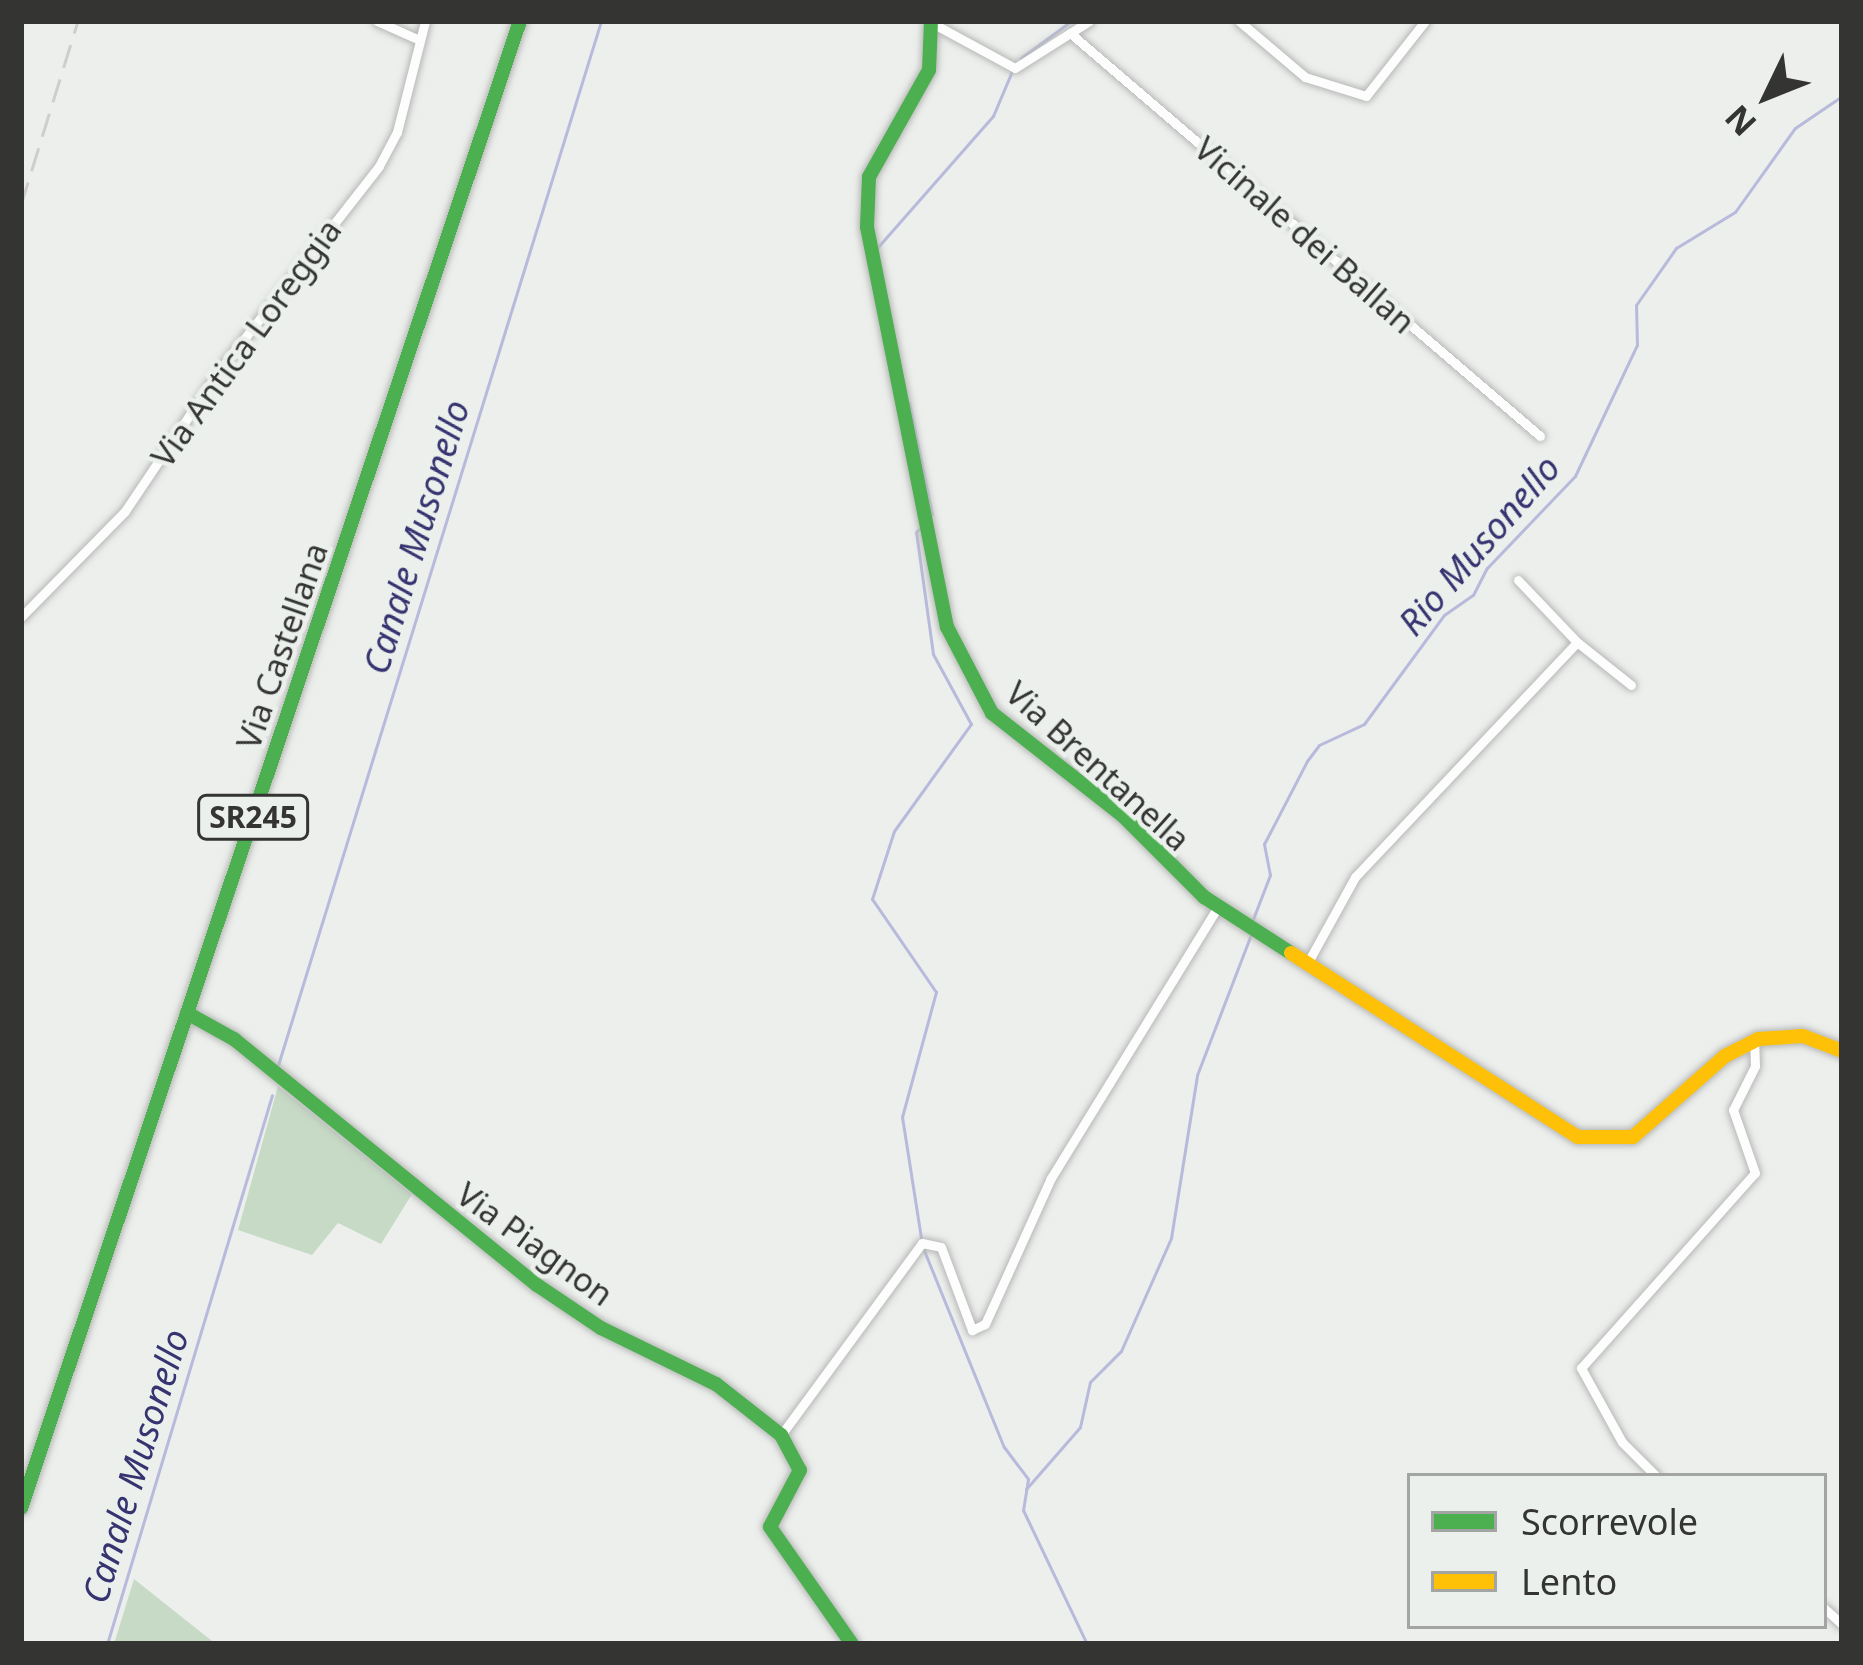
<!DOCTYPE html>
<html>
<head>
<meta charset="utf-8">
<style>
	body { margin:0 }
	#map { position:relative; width:1863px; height:1665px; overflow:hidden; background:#edefed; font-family:"Noto Sans",sans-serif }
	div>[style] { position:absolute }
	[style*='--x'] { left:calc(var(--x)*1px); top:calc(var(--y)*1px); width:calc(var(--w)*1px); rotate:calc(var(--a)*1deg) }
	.green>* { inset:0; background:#c6dac5 }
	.stream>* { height:3px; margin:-1.5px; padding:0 1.5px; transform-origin:1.5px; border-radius:1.5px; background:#b8badc }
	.roads { filter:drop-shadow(0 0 3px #b7b9b7) drop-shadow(0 0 3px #b7b9b7) }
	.street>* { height:9px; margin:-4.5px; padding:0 4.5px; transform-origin:4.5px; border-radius:4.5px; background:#fcfdfc }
	.fast>* { height:14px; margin:-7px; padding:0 7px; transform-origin:7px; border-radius:7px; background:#4caf50 }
	.slow>* { height:14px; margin:-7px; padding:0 7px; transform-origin:7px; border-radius:7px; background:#ffc107 }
	.rail>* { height:3px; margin-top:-1.5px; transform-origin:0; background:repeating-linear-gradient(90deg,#cdcecd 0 24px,transparent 0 36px) }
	span { translate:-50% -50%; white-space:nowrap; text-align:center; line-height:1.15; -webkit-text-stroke:9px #ecf0ec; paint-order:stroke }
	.shield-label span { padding:3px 9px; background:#ecf0ec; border:3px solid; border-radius:9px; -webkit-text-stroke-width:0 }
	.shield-label { font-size:30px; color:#343533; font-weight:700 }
	.street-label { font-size:33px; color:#343533 }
	.water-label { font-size:36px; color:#373370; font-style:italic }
	.frame { position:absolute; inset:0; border:24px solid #343533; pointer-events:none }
	.legend { position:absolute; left:1407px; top:1473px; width:420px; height:156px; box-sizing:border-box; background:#ecf0ec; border:3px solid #a2a5a2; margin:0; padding:15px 21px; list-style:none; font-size:36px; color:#343533 }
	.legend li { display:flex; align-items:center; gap:24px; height:60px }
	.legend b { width:60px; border:3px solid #a2a5a2 }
	.north { position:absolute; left:1707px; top:36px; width:120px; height:120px; -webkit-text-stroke:9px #ecf0ec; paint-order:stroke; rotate:227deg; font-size:33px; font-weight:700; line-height:48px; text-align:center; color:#343533 }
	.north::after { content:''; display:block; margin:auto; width:42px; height:54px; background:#343533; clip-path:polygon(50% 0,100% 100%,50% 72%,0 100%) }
</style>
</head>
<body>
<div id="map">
	<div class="green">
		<i style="clip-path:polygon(278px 1086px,412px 1194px,381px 1244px,338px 1223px,312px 1255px,238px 1230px)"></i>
		<i style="clip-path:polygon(134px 1579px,207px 1637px,216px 1644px,114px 1644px)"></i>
	</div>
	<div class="stream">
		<i style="--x:1021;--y:58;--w:62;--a:-36.5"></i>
		<i style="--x:877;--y:248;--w:176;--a:-48.7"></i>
		<i style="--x:993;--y:116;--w:49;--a:-67.1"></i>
		<i style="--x:909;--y:403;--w:114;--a:78.4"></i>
		<i style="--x:1253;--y:919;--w:47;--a:-68.9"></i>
		<i style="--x:1270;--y:875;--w:32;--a:-101"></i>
		<i style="--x:1264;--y:844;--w:93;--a:-62.6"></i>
		<i style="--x:1307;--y:761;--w:20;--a:-53"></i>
		<i style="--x:1319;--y:745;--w:50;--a:-25"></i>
		<i style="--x:1364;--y:724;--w:135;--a:-53.7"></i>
		<i style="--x:1444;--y:615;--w:35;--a:-35"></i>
		<i style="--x:1473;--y:595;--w:30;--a:-63"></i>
		<i style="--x:1487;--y:568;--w:127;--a:-46.3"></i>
		<i style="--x:1575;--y:476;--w:145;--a:-64.7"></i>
		<i style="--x:1637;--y:345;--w:40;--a:-91.4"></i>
		<i style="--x:1636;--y:305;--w:70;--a:-54.9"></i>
		<i style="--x:1676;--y:248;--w:69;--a:-31.4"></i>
		<i style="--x:1735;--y:212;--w:103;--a:-54.5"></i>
		<i style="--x:1795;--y:128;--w:57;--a:-34.2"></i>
		<i style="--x:278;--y:1065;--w:1093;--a:-72.81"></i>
		<i style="--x:921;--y:1238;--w:122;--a:-98.9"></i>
		<i style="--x:902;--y:1117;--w:130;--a:-74.8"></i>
		<i style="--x:936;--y:992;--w:113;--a:-124.5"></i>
		<i style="--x:872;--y:899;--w:71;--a:-72.1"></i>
		<i style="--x:894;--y:831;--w:132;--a:-54.3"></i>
		<i style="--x:971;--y:724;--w:80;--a:-118.5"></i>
		<i style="--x:933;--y:654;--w:123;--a:-97.9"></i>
		<i style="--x:916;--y:532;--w:8;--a:-45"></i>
		<i style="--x:923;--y:1248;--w:215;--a:67.9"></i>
		<i style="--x:1004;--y:1447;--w:40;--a:53"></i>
		<i style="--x:1028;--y:1479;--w:31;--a:99"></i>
		<i style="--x:1023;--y:1510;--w:148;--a:64.5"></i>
		<i style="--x:1026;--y:1489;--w:82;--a:-48.9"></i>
		<i style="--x:1080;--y:1427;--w:46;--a:-77.5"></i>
		<i style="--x:1090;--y:1382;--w:44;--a:-45"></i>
		<i style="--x:1121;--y:1351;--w:124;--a:-66.1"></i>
		<i style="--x:1171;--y:1238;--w:165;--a:-80.9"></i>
		<i style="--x:1197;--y:1075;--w:151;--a:-69"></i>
		<i style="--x:107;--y:1644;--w:573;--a:-73.27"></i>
	</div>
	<div class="roads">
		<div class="street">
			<i style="--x:377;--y:21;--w:42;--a:24.1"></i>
			<i style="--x:1239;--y:21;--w:87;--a:40.3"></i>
			<i style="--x:1305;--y:77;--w:64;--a:17.3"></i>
			<i style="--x:1366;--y:96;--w:95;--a:-51.8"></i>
			<i style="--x:932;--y:23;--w:94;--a:28.5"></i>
			<i style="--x:1015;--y:68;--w:88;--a:-32.4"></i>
			<i style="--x:1070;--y:33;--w:619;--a:40.61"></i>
			<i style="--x:1518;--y:580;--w:86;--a:46.4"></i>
			<i style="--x:21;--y:617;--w:148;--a:-45.5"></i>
			<i style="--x:125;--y:511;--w:169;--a:-56.1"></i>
			<i style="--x:219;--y:371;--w:260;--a:-52"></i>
			<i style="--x:379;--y:166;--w:38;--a:-62"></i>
			<i style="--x:397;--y:132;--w:114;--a:-75.8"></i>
			<i style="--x:1307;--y:964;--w:99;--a:-61.1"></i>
			<i style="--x:1355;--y:877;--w:323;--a:-46.6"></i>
			<i style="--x:1577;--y:642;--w:69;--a:38.5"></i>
			<i style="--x:781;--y:1435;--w:238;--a:-53.7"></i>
			<i style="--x:922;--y:1243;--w:19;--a:12"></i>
			<i style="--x:941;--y:1247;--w:89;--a:69.5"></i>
			<i style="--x:972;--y:1330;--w:14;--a:-25"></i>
			<i style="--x:985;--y:1324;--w:160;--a:-65.7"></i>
			<i style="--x:1051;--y:1178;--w:318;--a:-58.4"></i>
			<i style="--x:1656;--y:1476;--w:48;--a:-135"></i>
			<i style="--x:1622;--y:1442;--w:85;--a:-119"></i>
			<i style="--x:1581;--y:1368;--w:261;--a:-48.3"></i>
			<i style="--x:1755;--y:1173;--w:67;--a:-109.2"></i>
			<i style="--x:1733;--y:1110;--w:49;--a:-63.4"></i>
			<i style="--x:1755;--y:1066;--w:26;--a:-92"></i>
			<i style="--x:1824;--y:1608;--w:24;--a:42"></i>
		</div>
		<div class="fast">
			<i style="--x:931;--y:21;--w:49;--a:92.3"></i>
			<i style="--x:929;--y:70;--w:123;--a:119.3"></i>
			<i style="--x:869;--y:177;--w:50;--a:92.3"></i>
			<i style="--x:867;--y:227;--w:408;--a:78.7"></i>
			<i style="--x:947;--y:627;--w:97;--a:62.4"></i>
			<i style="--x:992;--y:713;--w:167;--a:38.2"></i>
			<i style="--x:1123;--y:816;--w:115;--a:45"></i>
			<i style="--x:1204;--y:897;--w:103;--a:32.8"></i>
			<i style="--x:187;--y:1013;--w:54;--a:29"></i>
			<i style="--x:234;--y:1039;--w:390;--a:39.1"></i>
			<i style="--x:537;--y:1285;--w:77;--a:33.9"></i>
			<i style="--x:601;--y:1328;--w:128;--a:26"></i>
			<i style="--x:716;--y:1384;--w:83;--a:38.1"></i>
			<i style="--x:781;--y:1435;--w:40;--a:62"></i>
			<i style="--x:800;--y:1470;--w:64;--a:117.8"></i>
			<i style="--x:770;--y:1527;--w:143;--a:55"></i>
			<i style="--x:21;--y:1508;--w:1568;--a:-71.45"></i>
		</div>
		<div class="slow">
			<i style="--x:1291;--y:953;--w:341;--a:32.7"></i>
			<i style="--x:1578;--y:1137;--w:55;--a:0"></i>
			<i style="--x:1633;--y:1137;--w:123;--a:-41.4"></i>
			<i style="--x:1725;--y:1056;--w:37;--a:-27"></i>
			<i style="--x:1758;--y:1039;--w:45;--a:-3.8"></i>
			<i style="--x:1803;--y:1036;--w:42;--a:21"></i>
		</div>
	</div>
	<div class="rail">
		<i style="--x:21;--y:205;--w:193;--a:-72.8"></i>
	</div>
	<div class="shield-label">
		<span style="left:253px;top:817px">SR245</span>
	</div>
	<div class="street-label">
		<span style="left:1305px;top:235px;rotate:41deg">Vicinale dei Ballan</span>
		<span style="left:246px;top:343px;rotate:-54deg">Via Antica Loreggia</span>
		<span style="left:282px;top:646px;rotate:-71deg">Via Castellana</span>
		<span style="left:1098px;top:766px;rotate:42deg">Via Brentanella</span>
		<span style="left:535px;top:1244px;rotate:36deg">Via Piagnon</span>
	</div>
	<div class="water-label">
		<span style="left:416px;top:537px;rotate:-73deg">Canale Musonello</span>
		<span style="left:1479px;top:545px;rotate:-49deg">Rio Musonello</span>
		<span style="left:135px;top:1466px;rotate:-73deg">Canale Musonello</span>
	</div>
	<div class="frame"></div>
	<ul class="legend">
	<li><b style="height:15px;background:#4caf50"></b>Scorrevole</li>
	<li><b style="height:15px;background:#ffc107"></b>Lento</li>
	</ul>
	<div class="north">N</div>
</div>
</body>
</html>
